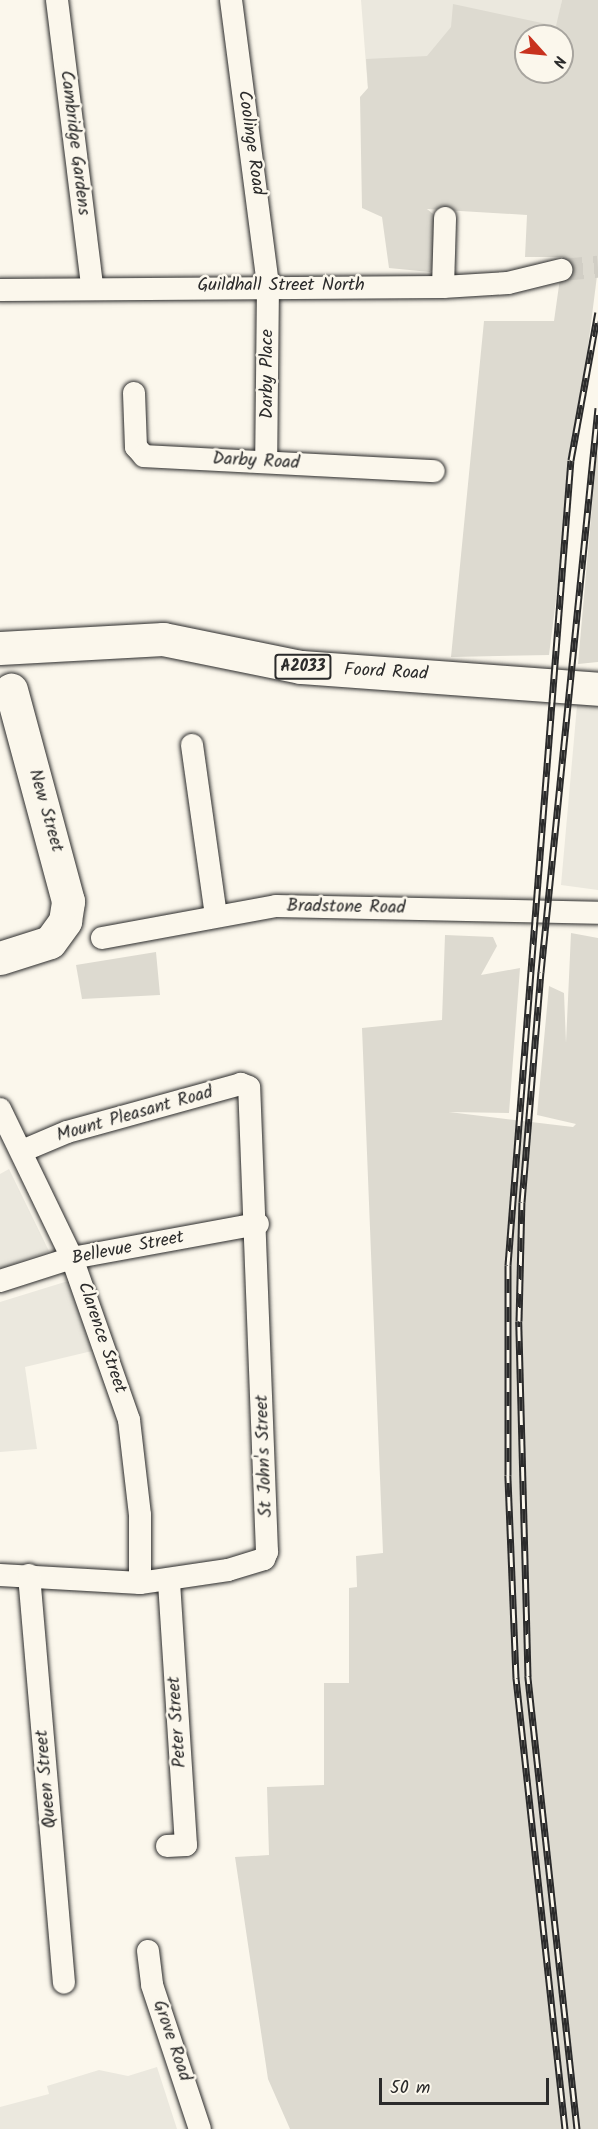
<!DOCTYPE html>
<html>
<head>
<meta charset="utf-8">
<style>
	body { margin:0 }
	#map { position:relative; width:598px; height:2129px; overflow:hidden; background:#fbf7ec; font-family:Kalam,sans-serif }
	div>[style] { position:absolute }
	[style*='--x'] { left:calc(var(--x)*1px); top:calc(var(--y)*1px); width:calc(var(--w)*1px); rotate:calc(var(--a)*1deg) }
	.built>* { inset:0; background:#ebe8de }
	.green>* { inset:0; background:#dddad0 }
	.street-tunnel>* { height:22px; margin-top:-11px; transform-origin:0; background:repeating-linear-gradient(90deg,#d1cec5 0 22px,transparent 0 33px) }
	.roads { filter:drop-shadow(0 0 2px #2b2b2b) drop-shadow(0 0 2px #2b2b2b) }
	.street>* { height:22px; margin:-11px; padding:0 11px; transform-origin:11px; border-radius:11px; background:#fbf7ec }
	.primary>* { height:33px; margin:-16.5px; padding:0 16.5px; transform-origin:16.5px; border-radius:16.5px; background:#fbf7ec }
	.rail>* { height:7px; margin-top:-3.5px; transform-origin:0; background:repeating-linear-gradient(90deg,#fbf7ec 0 14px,#2b2b2b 0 28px); box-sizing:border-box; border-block:2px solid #2b2b2b }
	span { translate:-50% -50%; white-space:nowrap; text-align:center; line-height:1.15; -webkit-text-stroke:5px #fbf7ec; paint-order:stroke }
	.shield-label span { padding:2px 4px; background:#fbf7ec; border:2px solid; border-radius:4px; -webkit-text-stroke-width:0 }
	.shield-label { font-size:16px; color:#2b2b2b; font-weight:700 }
	.street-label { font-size:18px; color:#2b2b2b }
	.north { position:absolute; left:514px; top:24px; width:60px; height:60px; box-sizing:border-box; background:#fbf7ec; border:2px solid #a8a59f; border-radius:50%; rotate:117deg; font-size:16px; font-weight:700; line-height:24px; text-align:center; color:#2b2b2b }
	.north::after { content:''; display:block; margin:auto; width:21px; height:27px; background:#c8321e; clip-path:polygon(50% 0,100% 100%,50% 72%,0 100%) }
	.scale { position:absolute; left:379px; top:2078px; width:170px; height:27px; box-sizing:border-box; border:3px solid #2b2b2b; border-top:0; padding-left:8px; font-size:18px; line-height:21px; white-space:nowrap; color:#2b2b2b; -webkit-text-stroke:4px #fbf7ec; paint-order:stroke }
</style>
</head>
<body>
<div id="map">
	<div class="built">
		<i style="clip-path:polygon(361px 0,562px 0,555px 36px,526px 36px,526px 72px,377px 206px)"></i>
		<i style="clip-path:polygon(580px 672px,598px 674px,598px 890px,561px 885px)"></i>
		<i style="clip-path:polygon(9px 1169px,49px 1251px,0 1269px,0 1174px)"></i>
		<i style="clip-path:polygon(68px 1281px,92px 1351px,25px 1367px,37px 1449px,0 1452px,0 1302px)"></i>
		<i style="clip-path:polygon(157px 2067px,177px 2129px,0 2129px,0 2107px,49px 2094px,47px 2086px,99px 2070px,128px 2076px)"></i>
	</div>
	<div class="green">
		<i style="clip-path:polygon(evenodd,562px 0,598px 0,598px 268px,549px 655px,451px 657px,484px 321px,554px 321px,563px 257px,525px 257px,527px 215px,427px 209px,442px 221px,439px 264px,430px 272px,389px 268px,382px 217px,362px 208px,360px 97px,368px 88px,366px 59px,427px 56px,451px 27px,453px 4px,556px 26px,562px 0,526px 36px,562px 36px,562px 72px,526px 72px,526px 36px)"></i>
		<i style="clip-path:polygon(598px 451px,598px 662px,578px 664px,596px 461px)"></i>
		<i style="clip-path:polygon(571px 933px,598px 938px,598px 2129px,290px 2129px,268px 2079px,235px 1857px,269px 1855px,267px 1787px,324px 1785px,324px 1683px,349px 1683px,349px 1588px,357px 1587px,356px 1556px,383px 1553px,362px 1028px,442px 1020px,445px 935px,493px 937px,497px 946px,481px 975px,520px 968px,509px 1113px,449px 1112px,573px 1127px,576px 1124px,537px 1115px,549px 986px,564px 993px,566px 1043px)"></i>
		<i style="clip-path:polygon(156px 952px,160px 995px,82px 999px,76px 965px)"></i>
	</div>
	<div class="street-tunnel">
		<i style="--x:561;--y:270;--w:37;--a:-5"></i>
	</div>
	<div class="roads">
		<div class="street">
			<i style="--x:57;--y:0;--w:289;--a:83"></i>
			<i style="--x:231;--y:0;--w:287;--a:82.6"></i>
			<i style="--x:268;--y:285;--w:177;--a:90.6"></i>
			<i style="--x:443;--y:287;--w:69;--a:-88.3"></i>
			<i style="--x:0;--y:290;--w:443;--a:-0.4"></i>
			<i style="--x:443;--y:287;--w:65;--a:-3.5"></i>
			<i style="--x:508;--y:283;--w:55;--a:-13.8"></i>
			<i style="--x:134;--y:393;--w:54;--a:87.9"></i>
			<i style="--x:136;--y:447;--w:12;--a:48"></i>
			<i style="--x:144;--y:456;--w:290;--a:3"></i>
			<i style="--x:192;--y:745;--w:172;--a:82"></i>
			<i style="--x:102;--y:938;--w:177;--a:-10.4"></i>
			<i style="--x:276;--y:906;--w:322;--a:1.2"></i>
			<i style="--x:0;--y:1109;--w:165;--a:64.2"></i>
			<i style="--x:72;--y:1258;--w:172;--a:70.6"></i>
			<i style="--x:129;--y:1420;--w:96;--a:83.4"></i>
			<i style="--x:140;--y:1515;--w:68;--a:90"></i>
			<i style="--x:0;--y:1281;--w:76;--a:-17.7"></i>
			<i style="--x:72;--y:1258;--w:189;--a:-10.4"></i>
			<i style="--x:0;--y:1575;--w:140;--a:3.3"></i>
			<i style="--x:140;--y:1583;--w:89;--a:-8.4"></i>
			<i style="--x:228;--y:1570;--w:38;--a:-17"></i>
			<i style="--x:264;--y:1559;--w:8;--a:-67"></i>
			<i style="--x:267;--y:1552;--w:465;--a:-92.2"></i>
			<i style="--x:249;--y:1087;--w:9;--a:-159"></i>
			<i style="--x:241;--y:1084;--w:180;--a:164.6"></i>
			<i style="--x:67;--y:1132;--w:49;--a:157.1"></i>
			<i style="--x:29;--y:1575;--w:409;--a:85.1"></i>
			<i style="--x:167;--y:1846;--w:19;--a:-3"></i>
			<i style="--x:186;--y:1845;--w:266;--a:-93.7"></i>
			<i style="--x:148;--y:1951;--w:34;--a:83"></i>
			<i style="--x:152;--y:1985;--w:152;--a:71.6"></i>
		</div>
		<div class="primary">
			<i style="--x:0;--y:648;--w:163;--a:-3.2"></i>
			<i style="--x:163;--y:639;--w:141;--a:11.5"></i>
			<i style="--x:301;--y:667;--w:298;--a:4.2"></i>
			<i style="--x:0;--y:958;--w:52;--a:-17.7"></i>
			<i style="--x:50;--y:942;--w:26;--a:-54"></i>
			<i style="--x:65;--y:921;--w:20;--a:-81"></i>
			<i style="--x:68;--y:901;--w:219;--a:-105.1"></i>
		</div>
	</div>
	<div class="rail">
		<i style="--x:565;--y:2129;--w:454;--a:-96.2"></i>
		<i style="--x:516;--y:1678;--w:203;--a:-92.3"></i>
		<i style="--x:508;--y:1475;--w:210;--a:-90"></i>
		<i style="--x:508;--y:1265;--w:807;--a:-85.53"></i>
		<i style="--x:571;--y:460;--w:150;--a:-79.7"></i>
		<i style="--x:577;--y:2129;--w:456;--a:-96.2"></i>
		<i style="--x:528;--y:1676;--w:355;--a:-91.5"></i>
		<i style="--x:519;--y:1321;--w:119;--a:-88.6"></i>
		<i style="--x:522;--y:1202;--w:231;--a:-85.3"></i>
		<i style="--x:541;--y:972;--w:567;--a:-84.23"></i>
	</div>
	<div class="shield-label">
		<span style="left:303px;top:667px">A2033</span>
	</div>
	<div class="street-label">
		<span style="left:74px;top:143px;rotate:83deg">Cambridge Gardens</span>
		<span style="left:250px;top:143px;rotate:82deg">Coolinge Road</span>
		<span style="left:281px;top:286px">Guildhall Street North</span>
		<span style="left:268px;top:374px;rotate:-90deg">Darby Place</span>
		<span style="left:256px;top:462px;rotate:3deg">Darby Road</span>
		<span style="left:386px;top:673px;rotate:3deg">Foord Road</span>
		<span style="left:45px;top:811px;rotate:74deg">New Street</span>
		<span style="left:346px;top:908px;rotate:1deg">Bradstone Road</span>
		<span style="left:135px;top:1115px;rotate:-16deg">Mount Pleasant Road</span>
		<span style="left:128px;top:1249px;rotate:-11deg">Bellevue Street</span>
		<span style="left:101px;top:1338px;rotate:71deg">Clarence Street</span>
		<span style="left:265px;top:1456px;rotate:-92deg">St John's Street</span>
		<span style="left:178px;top:1722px;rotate:-94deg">Peter Street</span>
		<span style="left:47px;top:1779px;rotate:-95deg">Queen Street</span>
		<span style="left:171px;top:2041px;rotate:71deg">Grove Road</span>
	</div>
	<div class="north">N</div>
	<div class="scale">50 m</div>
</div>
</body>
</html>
